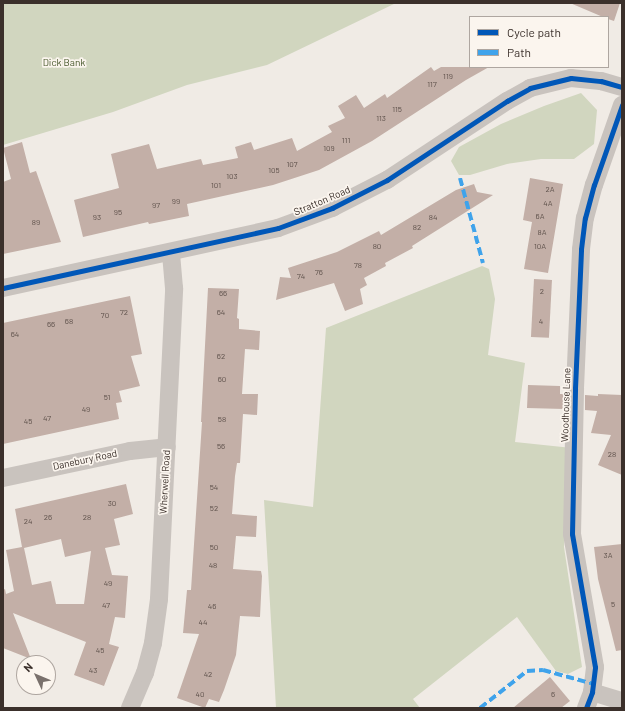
<!DOCTYPE html>
<html>
<head>
<meta charset="utf-8">
<style>
	body { margin:0 }
	#map { position:relative; width:625px; height:711px; overflow:hidden; background:#f0ebe5; font-family:Barlow,sans-serif }
	div>[style] { position:absolute }
	[style*='--x'] { left:calc(var(--x)*1px); top:calc(var(--y)*1px); width:calc(var(--w)*1px); rotate:calc(var(--a)*1deg) }
	.green>* { inset:0; background:#d1d6bf }
	.building>* { inset:0; background:#c3afa7; transform-origin:0 0 }
	.minor>* { height:18px; margin:-9px; padding:0 9px; transform-origin:9px; border-radius:9px; background:#c9c3be }
	.quiet>* { height:4px; margin-top:-2px; transform-origin:0; background:repeating-linear-gradient(90deg,#3fa3eb 0 8px,transparent 0 12px) }
	.cycleway>* { height:5px; margin:-2.5px; padding:0 2.5px; transform-origin:2.5px; border-radius:2.5px; background:#0057b8 }
	span { translate:-50% -50%; white-space:nowrap; text-align:center; line-height:1.15; -webkit-text-stroke:3.5px #fbf5ee; paint-order:stroke }
	.number-label { font-size:8px; color:#5d504a }
	.number-label span { -webkit-text-stroke-width:0 }
	.park-label { font-size:10px; color:#4a5a2e }
	.street-label { font-size:10px; color:#3b302b }
	.frame { position:absolute; inset:0; border:4px solid #3b302b; pointer-events:none }
	.legend { position:absolute; left:469px; top:16px; width:140px; height:52px; box-sizing:border-box; background:#fbf5ee; border:1px solid #aea6a0; margin:0; padding:5px 7px; list-style:none; font-size:12px; color:#3b302b }
	.legend li { display:flex; align-items:center; gap:8px; height:20px }
	.legend b { width:20px; border:1px solid #aea6a0 }
	.north { position:absolute; left:16px; top:655px; width:40px; height:40px; box-sizing:border-box; background:#fbf5ee; border:1px solid #aea6a0; border-radius:50%; rotate:314deg; font-size:11px; font-weight:700; line-height:16px; text-align:center; color:#3b302b }
	.north::after { content:''; display:block; margin:auto; width:14px; height:18px; background:#7a716c; clip-path:polygon(50% 0,100% 100%,50% 72%,0 100%) }
</style>
</head>
<body>
<div id="map">
	<div class="green">
		<i style="clip-path:polygon(3px 3px,396px 3px,267px 65px,187px 85px,113px 112px,3px 145px)"></i>
		<i style="clip-path:polygon(581px 93px,597px 110px,594px 144px,574px 159px,541px 159px,507px 164px,470px 175px,459px 175px,451px 161px,459px 147px,501px 124px,544px 106px)"></i>
		<i style="clip-path:polygon(482px 266px,489px 269px,495px 299px,488px 355px,525px 363px,515px 442px,572px 448px,564px 547px,582px 667px,568px 674px,556px 671px,517px 617px,413px 699px,420px 708px,276px 708px,264px 500px,313px 507px,326px 328px)"></i>
	</div>
	<div class="building">
		<i style="clip-path:polygon(570px 3px,620px 3px,614px 21px,608px 19px,608px 17px,603px 17px)"></i>
		<i style="clip-path:polygon(431px 67px,434px 71px,441px 67px,489px 67px,466px 80px,372px 141px,319px 170px,273px 185px,187px 204px,189px 216px,149px 224px,148px 222px,83px 237px,74px 200px,119px 188px,111px 154px,149px 144px,157px 169px,201px 159px,203px 165px,238px 158px,235px 147px,251px 142px,254px 150px,292px 138px,297px 151px,332px 132px,328px 126px,345px 118px,338px 106px,356px 95px,364px 108px,385px 94px,387px 98px)"></i>
		<i style="clip-path:polygon(22px 142px,30px 173px,36px 171px,61px 242px,3px 254px,3px 182px,11px 179px,3px 148px)"></i>
		<i style="clip-path:polygon(530px 178px,563px 184px,548px 273px,524px 269px,532px 222px,523px 220px)"></i>
		<i style="clip-path:polygon(474px 184px,477px 192px,493px 195px,412px 246px,413px 248px,385px 263px,386px 266px,364px 278px,367px 285px,360px 289px,363px 304px,345px 311px,334px 283px,276px 300px,280px 277px,291px 278px,288px 268px,337px 252px,379px 231px,381px 235px,456px 190px)"></i>
		<i style="left:534px;top:279px;width:18px;height:58px;rotate:3deg"></i>
		<i style="clip-path:polygon(208px 288px,239px 289px,237px 318px,239px 319px,239px 329px,260px 331px,259px 350px,245px 349px,242px 394px,258px 394px,257px 415px,243px 414px,240px 463px,237px 463px,235px 476px,232px 514px,257px 516px,256px 537px,236px 536px,233px 569px,261px 571px,262px 576px,260px 617px,240px 616px,236px 655px,224px 690px,219px 702px,209px 699px,205px 708px,177px 698px,199px 634px,183px 633px,187px 590px,191px 590px,202px 422px,201px 422px)"></i>
		<i style="clip-path:polygon(130px 296px,142px 354px,131px 356px,140px 386px,119px 391px,122px 402px,116px 403px,119px 419px,3px 444px,3px 323px)"></i>
		<i style="clip-path:polygon(528px 385px,560px 386px,560px 394px,564px 394px,564px 409px,527px 408px)"></i>
		<i style="clip-path:polygon(598px 394px,622px 395px,622px 475px,598px 465px,611px 435px,591px 433px,597px 411px,585px 410px,585px 395px,598px 396px)"></i>
		<i style="clip-path:polygon(evenodd,126px 484px,133px 514px,114px 519px,120px 545px,105px 548px,112px 575px,128px 576px,125px 618px,115px 617px,109px 644px,119px 647px,104px 686px,74px 675px,86px 642px,13px 613px,31px 659px,3px 648px,3px 590px,5px 589px,6px 594px,14px 591px,6px 550px,22px 547px,15px 509px,126px 484px,61px 539px,65px 557px,91px 551px,84px 604px,56px 604px,51px 581px,32px 585px,24px 548px,61px 539px)"></i>
		<i style="clip-path:polygon(622px 544px,622px 650px,616px 651px,598px 579px,594px 547px)"></i>
		<i style="clip-path:polygon(550px 677px,570px 701px,561px 708px,513px 708px)"></i>
	</div>
	<div class="minor">
		<i style="--x:3;--y:288;--w:281;--a:-12.3"></i>
		<i style="--x:278;--y:228;--w:58;--a:-20.3"></i>
		<i style="--x:332;--y:208;--w:62;--a:-27"></i>
		<i style="--x:387;--y:180;--w:144;--a:-33.4"></i>
		<i style="--x:507;--y:101;--w:26;--a:-29"></i>
		<i style="--x:530;--y:88;--w:42;--a:-13.7"></i>
		<i style="--x:571;--y:78;--w:30;--a:6"></i>
		<i style="--x:601;--y:81;--w:22;--a:16"></i>
		<i style="--x:3;--y:478;--w:130;--a:-12"></i>
		<i style="--x:130;--y:451;--w:37;--a:-6"></i>
		<i style="--x:592;--y:692;--w:31;--a:17"></i>
		<i style="--x:130;--y:708;--w:38;--a:-67"></i>
		<i style="--x:145;--y:673;--w:31;--a:-75"></i>
		<i style="--x:153;--y:643;--w:44;--a:-82.2"></i>
		<i style="--x:159;--y:599;--w:311;--a:-87.2"></i>
		<i style="--x:174;--y:288;--w:36;--a:-95"></i>
		<i style="--x:586;--y:708;--w:17;--a:-69"></i>
		<i style="--x:592;--y:692;--w:25;--a:-83"></i>
		<i style="--x:595;--y:667;--w:135;--a:-99.8"></i>
		<i style="--x:572;--y:534;--w:146;--a:-88.8"></i>
		<i style="--x:575;--y:388;--w:139;--a:-87.5"></i>
		<i style="--x:581;--y:249;--w:31;--a:-83"></i>
		<i style="--x:585;--y:218;--w:34;--a:-75"></i>
		<i style="--x:594;--y:185;--w:85;--a:-70.7"></i>
	</div>
	<div class="quiet">
		<i style="--x:460;--y:178;--w:88;--a:74.9"></i>
		<i style="--x:480;--y:708;--w:60;--a:-38.2"></i>
		<i style="--x:527;--y:671;--w:16;--a:-4"></i>
		<i style="--x:543;--y:670;--w:53;--a:15.4"></i>
	</div>
	<div class="cycleway">
		<i style="--x:3;--y:288;--w:281;--a:-12.3"></i>
		<i style="--x:278;--y:228;--w:58;--a:-20.3"></i>
		<i style="--x:332;--y:208;--w:62;--a:-27"></i>
		<i style="--x:387;--y:180;--w:144;--a:-33.4"></i>
		<i style="--x:507;--y:101;--w:26;--a:-29"></i>
		<i style="--x:530;--y:88;--w:42;--a:-13.7"></i>
		<i style="--x:571;--y:78;--w:30;--a:6"></i>
		<i style="--x:601;--y:81;--w:22;--a:16"></i>
		<i style="--x:586;--y:708;--w:17;--a:-69"></i>
		<i style="--x:592;--y:692;--w:25;--a:-83"></i>
		<i style="--x:595;--y:667;--w:135;--a:-99.8"></i>
		<i style="--x:572;--y:534;--w:146;--a:-88.8"></i>
		<i style="--x:575;--y:388;--w:139;--a:-87.5"></i>
		<i style="--x:581;--y:249;--w:31;--a:-83"></i>
		<i style="--x:585;--y:218;--w:34;--a:-75"></i>
		<i style="--x:594;--y:185;--w:85;--a:-70.7"></i>
	</div>
	<div class="number-label">
		<span style="left:448px;top:77px">119</span>
		<span style="left:432px;top:85px">117</span>
		<span style="left:397px;top:110px">115</span>
		<span style="left:381px;top:119px">113</span>
		<span style="left:346px;top:141px">111</span>
		<span style="left:329px;top:149px">109</span>
		<span style="left:292px;top:165px">107</span>
		<span style="left:274px;top:171px">105</span>
		<span style="left:232px;top:177px">103</span>
		<span style="left:216px;top:186px">101</span>
		<span style="left:550px;top:190px">2A</span>
		<span style="left:176px;top:202px">99</span>
		<span style="left:548px;top:204px">4A</span>
		<span style="left:156px;top:206px">97</span>
		<span style="left:118px;top:213px">95</span>
		<span style="left:540px;top:217px">6A</span>
		<span style="left:97px;top:218px">93</span>
		<span style="left:433px;top:218px">84</span>
		<span style="left:36px;top:223px">89</span>
		<span style="left:417px;top:228px">82</span>
		<span style="left:542px;top:233px">8A</span>
		<span style="left:377px;top:247px">80</span>
		<span style="left:540px;top:247px">10A</span>
		<span style="left:358px;top:266px">78</span>
		<span style="left:319px;top:273px">76</span>
		<span style="left:301px;top:277px">74</span>
		<span style="left:542px;top:292px">2</span>
		<span style="left:223px;top:294px">66</span>
		<span style="left:124px;top:313px">72</span>
		<span style="left:221px;top:313px">64</span>
		<span style="left:105px;top:316px">70</span>
		<span style="left:69px;top:322px">68</span>
		<span style="left:541px;top:322px">4</span>
		<span style="left:51px;top:325px">66</span>
		<span style="left:15px;top:335px">64</span>
		<span style="left:221px;top:357px">62</span>
		<span style="left:222px;top:380px">60</span>
		<span style="left:107px;top:398px">51</span>
		<span style="left:86px;top:410px">49</span>
		<span style="left:47px;top:419px">47</span>
		<span style="left:222px;top:420px">58</span>
		<span style="left:28px;top:422px">45</span>
		<span style="left:221px;top:447px">56</span>
		<span style="left:612px;top:455px">28</span>
		<span style="left:214px;top:488px">54</span>
		<span style="left:112px;top:504px">30</span>
		<span style="left:214px;top:509px">52</span>
		<span style="left:48px;top:518px">26</span>
		<span style="left:87px;top:518px">28</span>
		<span style="left:28px;top:522px">24</span>
		<span style="left:214px;top:548px">50</span>
		<span style="left:608px;top:556px">3A</span>
		<span style="left:213px;top:566px">48</span>
		<span style="left:108px;top:584px">49</span>
		<span style="left:613px;top:605px">5</span>
		<span style="left:106px;top:606px">47</span>
		<span style="left:212px;top:607px">46</span>
		<span style="left:203px;top:623px">44</span>
		<span style="left:100px;top:651px">45</span>
		<span style="left:93px;top:671px">43</span>
		<span style="left:208px;top:675px">42</span>
		<span style="left:200px;top:695px">40</span>
		<span style="left:553px;top:695px">6</span>
	</div>
	<div class="park-label">
		<span style="left:64px;top:63px">Dick Bank</span>
	</div>
	<div class="street-label">
		<span style="left:322px;top:201px;rotate:-23deg">Stratton Road</span>
		<span style="left:566px;top:405px;rotate:-88deg">Woodhouse Lane</span>
		<span style="left:85px;top:460px;rotate:-12deg">Danebury Road</span>
		<span style="left:165px;top:482px;rotate:-87deg">Wherwell Road</span>
	</div>
	<div class="frame"></div>
	<ul class="legend">
	<li><b style="height:5px;background:#0057b8"></b>Cycle path</li>
	<li><b style="height:5px;background:#3fa3eb"></b>Path</li>
	</ul>
	<div class="north">N</div>
</div>
</body>
</html>
